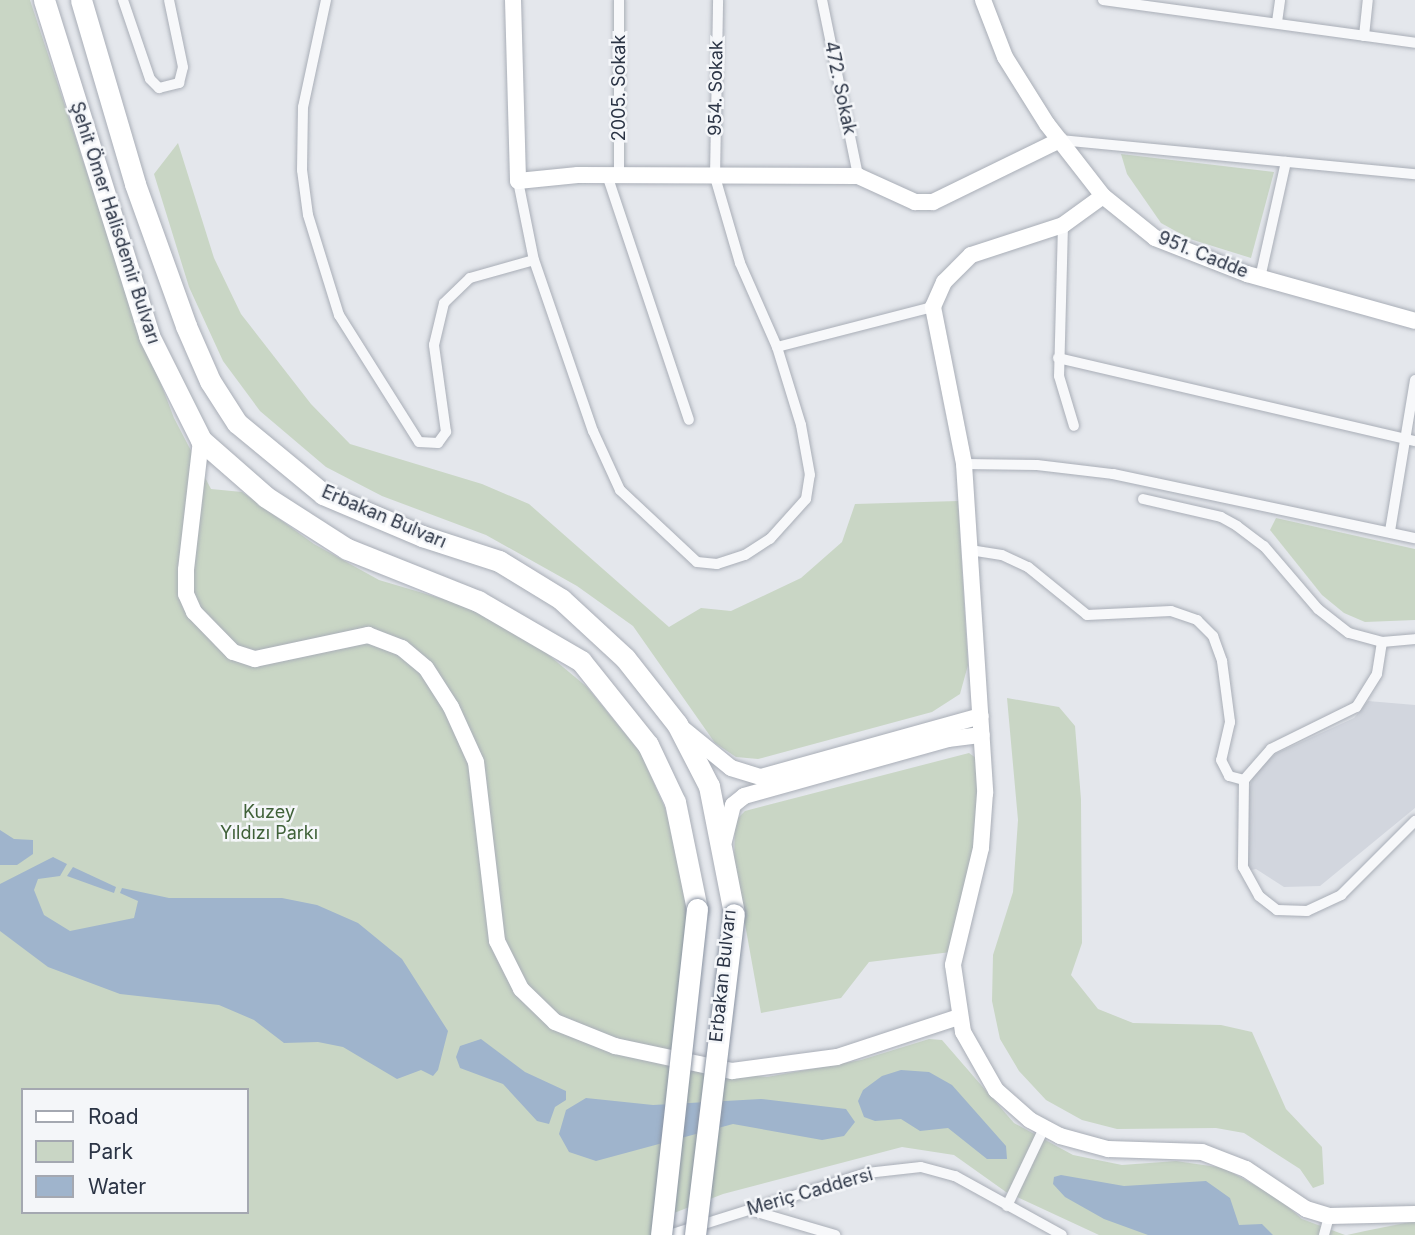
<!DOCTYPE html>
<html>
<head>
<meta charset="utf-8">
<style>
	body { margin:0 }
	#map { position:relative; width:1415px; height:1235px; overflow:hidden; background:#e4e7ec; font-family:Inter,sans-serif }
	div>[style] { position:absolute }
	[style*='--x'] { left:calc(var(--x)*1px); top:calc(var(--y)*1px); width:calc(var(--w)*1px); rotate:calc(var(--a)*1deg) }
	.built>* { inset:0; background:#d2d6de }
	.green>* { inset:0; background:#c9d6c5 }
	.water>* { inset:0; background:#9fb4cc }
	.roads { filter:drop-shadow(0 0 2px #a9aeb7) drop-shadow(0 0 2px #a9aeb7) }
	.street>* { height:10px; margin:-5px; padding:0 5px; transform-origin:5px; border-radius:5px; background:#f7f8fa }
	.secondary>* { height:16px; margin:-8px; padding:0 8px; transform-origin:8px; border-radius:8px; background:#fff }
	.highway>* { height:21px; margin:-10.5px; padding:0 10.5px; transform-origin:10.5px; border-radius:10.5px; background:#fff }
	.bridges { filter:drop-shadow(0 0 2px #8b94a3) drop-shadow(0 0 2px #8b94a3) }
	.highway-bridge>* { height:21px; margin:-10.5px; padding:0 10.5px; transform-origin:10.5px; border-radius:10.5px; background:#fff }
	span { translate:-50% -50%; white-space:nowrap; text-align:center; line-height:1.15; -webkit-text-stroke:5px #f4f6f9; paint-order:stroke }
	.street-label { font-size:18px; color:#2b3445 }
	.park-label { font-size:18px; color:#3f6138 }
	.legend { position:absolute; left:21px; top:1088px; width:228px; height:126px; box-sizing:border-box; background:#f4f6f9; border:2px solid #a4a8b1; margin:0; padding:9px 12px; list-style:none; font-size:21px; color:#2b3445 }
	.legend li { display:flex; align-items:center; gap:14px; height:35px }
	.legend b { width:35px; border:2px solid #a4a8b1 }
</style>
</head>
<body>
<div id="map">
	<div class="built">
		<i style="clip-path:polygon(1368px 701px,1415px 705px,1415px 808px,1320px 886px,1284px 887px,1256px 869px,1245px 871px,1249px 790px,1255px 769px,1277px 753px,1354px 718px)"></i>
	</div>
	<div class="green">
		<i style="clip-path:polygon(evenodd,0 0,30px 0,130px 303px,174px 418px,211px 489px,242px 492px,314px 544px,379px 580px,470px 607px,533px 642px,587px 687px,640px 752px,665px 808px,679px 857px,688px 923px,674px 1068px,767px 1077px,861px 1060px,929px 1039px,942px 1040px,1014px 1123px,1073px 1155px,1122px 1165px,1176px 1161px,1224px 1168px,1278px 1198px,1302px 1219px,1345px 1235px,1099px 1235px,1006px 1192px,954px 1155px,902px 1147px,723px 1194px,656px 1220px,655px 1235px,0 1235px,0 0,23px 1090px,247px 1090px,247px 1212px,23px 1212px,23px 1090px)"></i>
		<i style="clip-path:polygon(178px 143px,214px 258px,241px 314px,311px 404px,350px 444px,482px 484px,529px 504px,669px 627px,701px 608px,731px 611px,801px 578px,842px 542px,855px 504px,958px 501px,968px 665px,960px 694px,932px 712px,758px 759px,736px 757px,715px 743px,633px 626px,577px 586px,486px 535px,382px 496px,326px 467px,260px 411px,223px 361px,189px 287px,154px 174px)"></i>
		<i style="clip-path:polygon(1121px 154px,1274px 172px,1251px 258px,1190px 239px,1161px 223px,1127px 174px)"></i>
		<i style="clip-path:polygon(1276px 518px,1415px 549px,1415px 620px,1365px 622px,1344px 613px,1322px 595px,1270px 530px)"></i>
		<i style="clip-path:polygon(1007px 698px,1059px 707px,1075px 726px,1081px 799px,1082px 943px,1071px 975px,1098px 1009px,1133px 1023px,1221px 1025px,1252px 1032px,1286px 1109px,1322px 1147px,1324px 1184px,1313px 1188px,1300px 1169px,1244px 1133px,1216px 1128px,1117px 1129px,1082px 1120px,1046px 1100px,1019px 1071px,1000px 1039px,992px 1001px,993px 955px,1013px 892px,1018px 820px)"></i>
		<i style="clip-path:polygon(969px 753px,976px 758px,985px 821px,951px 952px,869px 962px,841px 998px,761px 1013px,734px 863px,735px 821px,745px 811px)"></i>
		<i style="clip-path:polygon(1415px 1221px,1415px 1235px,1347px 1235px,1365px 1231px)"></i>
	</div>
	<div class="water">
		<i style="clip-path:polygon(0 830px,14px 839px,33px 840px,33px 854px,17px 865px,0 865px)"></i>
		<i style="clip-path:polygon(53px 857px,67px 864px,60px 876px,38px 879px,34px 890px,44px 915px,70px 931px,134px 918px,138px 901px,120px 893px,122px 888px,169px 898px,282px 898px,317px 905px,358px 923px,402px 959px,448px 1031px,438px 1070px,433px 1076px,421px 1070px,397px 1079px,343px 1047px,318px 1042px,284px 1043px,254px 1020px,219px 1005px,120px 994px,48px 967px,0 931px,0 884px)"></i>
		<i style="clip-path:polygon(73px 867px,116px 887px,114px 893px,67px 876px)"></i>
		<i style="clip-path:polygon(481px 1039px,525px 1072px,566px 1091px,566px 1100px,555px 1107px,549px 1124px,537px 1121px,503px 1084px,460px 1068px,456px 1057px,460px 1046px)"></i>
		<i style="clip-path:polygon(901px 1070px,929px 1072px,952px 1085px,1006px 1146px,1007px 1159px,987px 1159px,948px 1128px,920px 1131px,901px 1119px,875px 1121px,864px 1117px,858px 1101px,863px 1090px,882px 1076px)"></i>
		<i style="clip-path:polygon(586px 1098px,653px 1105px,761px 1099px,846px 1109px,855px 1122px,844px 1136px,822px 1140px,733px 1124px,596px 1161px,569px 1152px,559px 1134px,566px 1110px)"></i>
		<i style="clip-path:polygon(1061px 1175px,1124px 1186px,1206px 1181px,1230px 1198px,1239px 1225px,1262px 1224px,1273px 1235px,1148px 1235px,1104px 1219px,1065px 1197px,1053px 1184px,1054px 1177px)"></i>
	</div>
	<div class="roads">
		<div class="street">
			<i style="--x:123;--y:0;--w:83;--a:71.1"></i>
			<i style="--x:150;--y:79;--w:13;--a:45"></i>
			<i style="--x:159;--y:88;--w:21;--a:-14"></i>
			<i style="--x:179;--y:83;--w:16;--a:-76"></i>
			<i style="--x:183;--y:67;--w:68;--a:-101.8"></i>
			<i style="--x:326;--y:0;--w:109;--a:102.1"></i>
			<i style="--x:303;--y:107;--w:63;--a:90.9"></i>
			<i style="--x:302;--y:170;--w:45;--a:82.4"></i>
			<i style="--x:308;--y:215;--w:105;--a:72.8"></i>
			<i style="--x:339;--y:315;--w:150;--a:57.8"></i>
			<i style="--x:419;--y:442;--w:19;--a:3"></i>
			<i style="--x:438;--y:443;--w:14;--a:-54"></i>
			<i style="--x:446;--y:432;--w:88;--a:-97.9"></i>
			<i style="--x:434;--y:345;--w:43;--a:-76.6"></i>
			<i style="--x:444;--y:303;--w:36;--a:-44"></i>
			<i style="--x:470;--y:278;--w:66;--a:-15.7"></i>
			<i style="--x:619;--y:0;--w:175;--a:90"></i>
			<i style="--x:822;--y:0;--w:180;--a:78.4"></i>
			<i style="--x:1103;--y:0;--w:315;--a:7.8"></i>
			<i style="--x:1277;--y:22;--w:22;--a:-82"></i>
			<i style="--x:1364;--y:36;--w:36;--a:-84"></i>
			<i style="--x:1060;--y:140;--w:357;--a:5.5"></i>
			<i style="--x:607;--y:175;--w:258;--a:71.5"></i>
			<i style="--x:518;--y:181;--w:81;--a:78.6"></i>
			<i style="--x:534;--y:260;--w:181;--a:71"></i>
			<i style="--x:593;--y:431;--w:65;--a:65.4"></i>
			<i style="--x:620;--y:490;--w:105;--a:43.1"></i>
			<i style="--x:697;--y:562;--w:20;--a:6"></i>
			<i style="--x:717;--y:564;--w:29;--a:-18"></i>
			<i style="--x:745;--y:555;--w:30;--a:-33"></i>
			<i style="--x:770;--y:539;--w:54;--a:-48"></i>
			<i style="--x:806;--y:499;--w:24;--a:-81"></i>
			<i style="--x:810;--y:475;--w:51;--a:-100.2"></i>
			<i style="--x:801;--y:425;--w:82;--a:-107.1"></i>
			<i style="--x:777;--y:347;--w:92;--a:-113.8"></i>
			<i style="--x:740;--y:263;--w:90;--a:-106.2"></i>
			<i style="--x:715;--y:177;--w:177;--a:-89"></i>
			<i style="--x:1063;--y:225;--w:151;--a:91.5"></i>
			<i style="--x:1059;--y:376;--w:52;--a:73.3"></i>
			<i style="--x:1260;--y:278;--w:119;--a:-77.4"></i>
			<i style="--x:777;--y:347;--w:161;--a:-14.4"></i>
			<i style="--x:1058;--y:358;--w:367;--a:13.1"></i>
			<i style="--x:964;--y:464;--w:73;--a:0.8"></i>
			<i style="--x:1037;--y:465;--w:77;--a:6.8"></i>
			<i style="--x:1113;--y:474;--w:309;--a:12"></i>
			<i style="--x:1143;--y:499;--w:80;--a:13"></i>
			<i style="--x:1221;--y:517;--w:18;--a:29"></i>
			<i style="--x:1237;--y:526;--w:34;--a:37"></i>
			<i style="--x:1264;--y:546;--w:83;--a:49.4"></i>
			<i style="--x:1318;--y:609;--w:39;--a:38"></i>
			<i style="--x:1349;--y:633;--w:34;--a:15"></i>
			<i style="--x:1382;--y:642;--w:33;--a:-5"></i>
			<i style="--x:1390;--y:531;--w:153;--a:-80.6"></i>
			<i style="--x:970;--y:550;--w:32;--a:9"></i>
			<i style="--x:1002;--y:555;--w:29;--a:25"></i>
			<i style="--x:1028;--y:567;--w:76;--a:39.1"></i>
			<i style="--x:1087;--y:615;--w:84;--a:-2.7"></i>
			<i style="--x:1171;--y:611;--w:28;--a:19"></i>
			<i style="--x:1197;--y:620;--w:23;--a:45"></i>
			<i style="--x:1213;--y:636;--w:27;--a:70"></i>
			<i style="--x:1222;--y:661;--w:62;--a:82.5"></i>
			<i style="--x:1230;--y:722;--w:39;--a:103"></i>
			<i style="--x:1221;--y:760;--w:18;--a:63"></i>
			<i style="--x:1229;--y:776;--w:16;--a:15"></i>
			<i style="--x:1382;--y:642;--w:32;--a:99"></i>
			<i style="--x:1377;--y:674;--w:39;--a:122"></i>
			<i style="--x:1356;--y:707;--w:95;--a:153.7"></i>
			<i style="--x:1271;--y:749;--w:41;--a:131.1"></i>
			<i style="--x:1244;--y:780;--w:87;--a:90.7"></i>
			<i style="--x:1243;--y:867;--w:33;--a:61"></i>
			<i style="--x:1259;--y:896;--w:23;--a:38"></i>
			<i style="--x:1277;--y:910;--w:30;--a:2"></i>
			<i style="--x:1307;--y:911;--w:38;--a:-25"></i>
			<i style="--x:1341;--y:895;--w:105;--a:-45"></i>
			<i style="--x:1007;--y:1206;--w:86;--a:-64.6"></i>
			<i style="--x:750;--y:1210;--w:89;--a:16.4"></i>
			<i style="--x:669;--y:1235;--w:207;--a:-17.4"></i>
			<i style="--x:867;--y:1173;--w:54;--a:-6.3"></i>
			<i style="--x:921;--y:1167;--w:35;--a:15"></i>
			<i style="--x:955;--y:1176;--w:122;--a:28.9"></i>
			<i style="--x:1324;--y:1235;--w:20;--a:-75"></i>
		</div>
		<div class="secondary">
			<i style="--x:513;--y:0;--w:181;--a:88.4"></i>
			<i style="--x:518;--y:181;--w:60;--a:-5.7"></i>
			<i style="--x:578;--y:175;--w:280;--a:0.2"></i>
			<i style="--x:858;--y:176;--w:63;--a:24.5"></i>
			<i style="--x:915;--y:202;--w:18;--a:0"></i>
			<i style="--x:933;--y:202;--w:141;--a:-26"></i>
			<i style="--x:983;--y:0;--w:61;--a:68.9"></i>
			<i style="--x:1005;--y:57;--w:79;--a:57.9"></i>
			<i style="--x:1047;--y:124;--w:91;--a:52.1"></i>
			<i style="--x:1103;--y:196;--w:67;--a:38.9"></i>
			<i style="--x:1155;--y:238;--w:99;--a:21.4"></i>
			<i style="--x:1247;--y:274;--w:174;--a:15.6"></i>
			<i style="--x:1103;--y:196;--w:49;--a:144.1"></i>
			<i style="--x:1063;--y:225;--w:97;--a:161.9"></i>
			<i style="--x:971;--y:255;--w:38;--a:135"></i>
			<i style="--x:944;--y:282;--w:27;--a:114"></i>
			<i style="--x:933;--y:307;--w:160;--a:78.8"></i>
			<i style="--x:964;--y:464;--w:330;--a:86.3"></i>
			<i style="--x:985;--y:793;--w:55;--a:94.2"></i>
			<i style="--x:981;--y:848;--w:120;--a:103.5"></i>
			<i style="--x:953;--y:965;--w:68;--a:81.5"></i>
			<i style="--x:963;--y:1032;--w:67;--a:60.4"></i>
			<i style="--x:996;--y:1090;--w:45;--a:41.4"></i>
			<i style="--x:1030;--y:1120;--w:34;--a:28"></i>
			<i style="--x:1060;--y:1136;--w:50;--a:15.2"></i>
			<i style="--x:1108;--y:1149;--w:94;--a:1.8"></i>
			<i style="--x:1202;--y:1152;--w:47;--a:21.1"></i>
			<i style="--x:1246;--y:1169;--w:72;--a:33.7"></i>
			<i style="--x:1306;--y:1209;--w:24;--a:17"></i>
			<i style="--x:1329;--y:1216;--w:86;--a:-1.3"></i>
			<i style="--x:201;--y:440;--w:131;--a:96.6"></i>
			<i style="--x:186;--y:570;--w:24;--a:90"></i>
			<i style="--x:186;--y:594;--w:20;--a:66"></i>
			<i style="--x:194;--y:612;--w:56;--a:45.7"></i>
			<i style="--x:233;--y:652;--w:23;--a:18"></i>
			<i style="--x:255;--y:659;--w:116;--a:-12"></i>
			<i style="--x:368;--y:635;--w:36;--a:21"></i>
			<i style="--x:402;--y:648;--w:31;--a:40"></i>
			<i style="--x:426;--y:668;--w:46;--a:57.3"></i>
			<i style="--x:451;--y:707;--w:60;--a:65.6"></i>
			<i style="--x:476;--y:762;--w:180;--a:83.3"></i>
			<i style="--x:497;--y:941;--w:54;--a:63.4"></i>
			<i style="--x:521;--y:989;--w:47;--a:44.1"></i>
			<i style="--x:555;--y:1022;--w:65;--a:21.8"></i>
			<i style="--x:615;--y:1046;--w:120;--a:12.1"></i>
			<i style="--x:732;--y:1071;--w:106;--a:-7.6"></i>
			<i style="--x:837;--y:1057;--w:128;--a:-18.2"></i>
			<i style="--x:682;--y:728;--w:63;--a:39.2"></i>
			<i style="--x:731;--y:768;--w:31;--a:17"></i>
			<i style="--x:761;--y:777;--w:228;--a:-15.5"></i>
			<i style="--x:724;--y:841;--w:37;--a:-76"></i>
			<i style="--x:733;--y:805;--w:14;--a:-39"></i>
			<i style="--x:744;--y:796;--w:212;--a:-15.6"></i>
			<i style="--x:948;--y:739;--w:34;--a:-7"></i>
		</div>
		<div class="highway">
			<i style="--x:44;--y:0;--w:352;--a:72.6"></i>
			<i style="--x:149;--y:336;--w:116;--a:63.4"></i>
			<i style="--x:201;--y:440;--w:86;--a:41.2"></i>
			<i style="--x:266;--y:497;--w:96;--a:32.7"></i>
			<i style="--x:347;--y:549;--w:141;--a:21.7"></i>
			<i style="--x:478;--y:601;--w:119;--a:30.2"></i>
			<i style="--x:581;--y:661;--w:107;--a:51.4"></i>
			<i style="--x:648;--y:745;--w:63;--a:64.7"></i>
			<i style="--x:675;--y:802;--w:109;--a:78.4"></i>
			<i style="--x:81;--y:0;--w:192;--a:73.6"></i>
			<i style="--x:135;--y:184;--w:151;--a:70.2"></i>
			<i style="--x:186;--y:326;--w:60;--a:66.4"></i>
			<i style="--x:210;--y:381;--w:50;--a:57.3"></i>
			<i style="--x:237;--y:423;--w:112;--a:39.5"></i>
			<i style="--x:323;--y:494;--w:108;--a:23"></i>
			<i style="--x:422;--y:536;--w:81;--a:18"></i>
			<i style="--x:499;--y:561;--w:73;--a:31.5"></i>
			<i style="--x:561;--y:599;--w:87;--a:42.7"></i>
			<i style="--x:625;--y:658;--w:84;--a:51.8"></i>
			<i style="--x:677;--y:724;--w:70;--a:62.7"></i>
			<i style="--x:709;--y:786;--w:130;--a:78.9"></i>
		</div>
	</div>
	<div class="bridges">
		<div class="highway-bridge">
			<i style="--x:661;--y:1235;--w:328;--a:-83.7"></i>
			<i style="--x:695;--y:1235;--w:323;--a:-83.1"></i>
		</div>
	</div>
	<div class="street-label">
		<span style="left:619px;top:88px;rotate:-90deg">2005. Sokak</span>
		<span style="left:716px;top:88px;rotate:-89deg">954. Sokak</span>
		<span style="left:840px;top:88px;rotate:78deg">472. Sokak</span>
		<span style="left:115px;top:223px;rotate:72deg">Şehit Ömer Halisdemir Bulvarı</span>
		<span style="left:1203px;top:255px;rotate:22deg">951. Cadde</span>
		<span style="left:384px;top:517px;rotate:23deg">Erbakan Bulvarı</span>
		<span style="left:723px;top:976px;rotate:-84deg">Erbakan Bulvarı</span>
		<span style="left:810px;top:1192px;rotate:-16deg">Meriç Caddersi</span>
	</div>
	<div class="park-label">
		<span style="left:269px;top:823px">Kuzey<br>Yıldızı Parkı</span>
	</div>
	<ul class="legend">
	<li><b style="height:9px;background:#fff"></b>Road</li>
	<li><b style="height:19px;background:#c9d6c5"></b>Park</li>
	<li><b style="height:19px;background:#9fb4cc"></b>Water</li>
	</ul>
</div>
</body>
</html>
